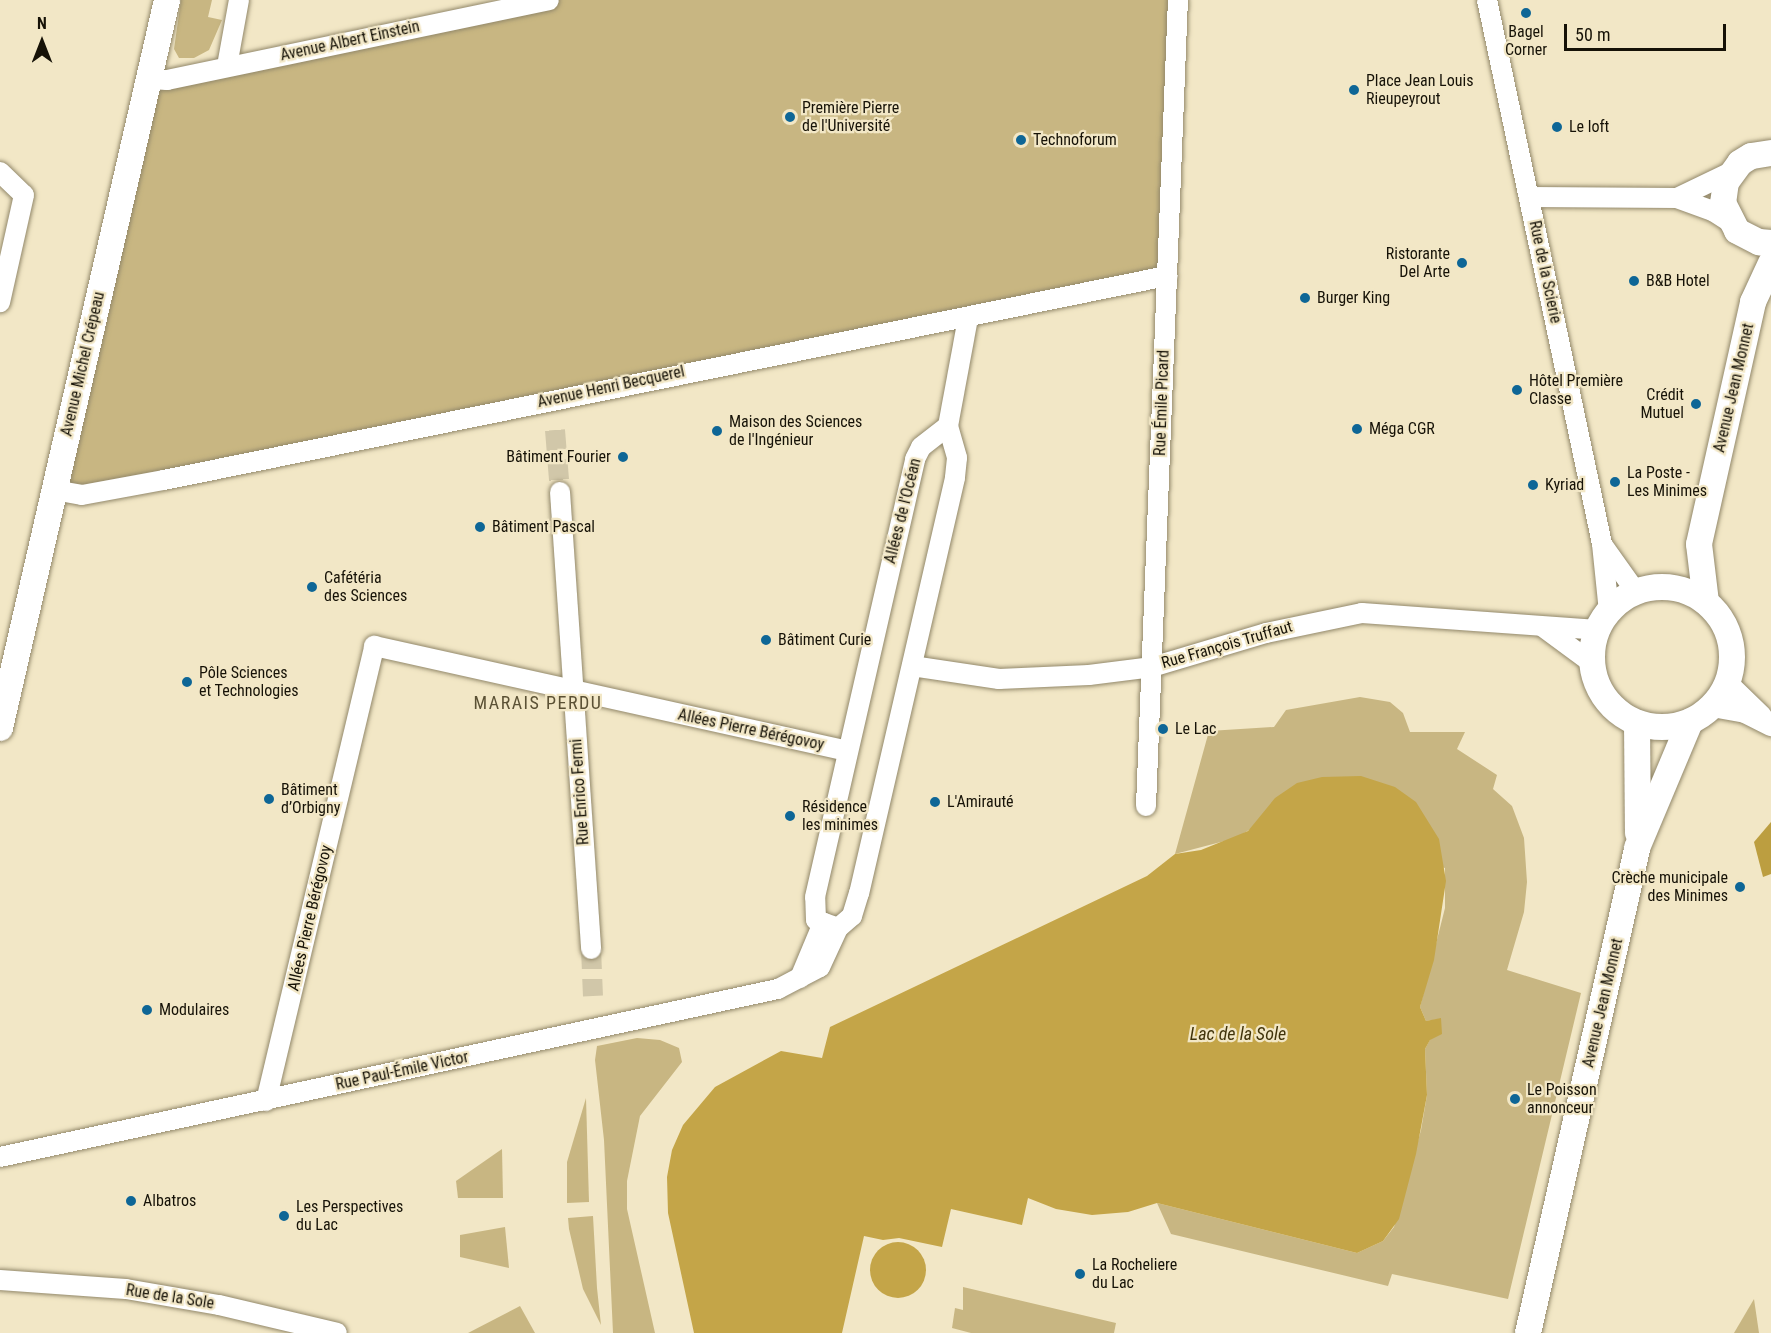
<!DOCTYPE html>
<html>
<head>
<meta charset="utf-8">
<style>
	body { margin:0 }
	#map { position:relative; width:1771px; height:1333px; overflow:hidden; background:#f2e7c6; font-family:"Roboto Condensed",sans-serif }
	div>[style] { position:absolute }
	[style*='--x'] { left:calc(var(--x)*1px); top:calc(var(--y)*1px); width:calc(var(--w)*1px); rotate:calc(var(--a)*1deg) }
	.green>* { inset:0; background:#c8b682 }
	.forest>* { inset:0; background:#bc9e40 }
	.water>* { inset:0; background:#c4a548 }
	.round { border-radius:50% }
	.minor-tunnel>* { height:20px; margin-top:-10px; transform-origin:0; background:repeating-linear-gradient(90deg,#d1c7a9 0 20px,transparent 0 30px) }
	.roads { filter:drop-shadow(0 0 2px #92886a) drop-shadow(0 0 2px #92886a) }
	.minor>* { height:20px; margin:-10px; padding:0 10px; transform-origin:10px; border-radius:10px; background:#fff }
	.tertiary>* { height:26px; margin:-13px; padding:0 13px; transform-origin:13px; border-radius:13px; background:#fff }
	.tertiary>.ring { margin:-13px; padding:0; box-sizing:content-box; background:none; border:26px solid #fff; border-radius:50% }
	.dots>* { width:16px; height:16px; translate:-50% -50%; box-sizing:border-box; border:3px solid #f2e7c6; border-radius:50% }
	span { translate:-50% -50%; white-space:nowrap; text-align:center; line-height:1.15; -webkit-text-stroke:4.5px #f2e7c6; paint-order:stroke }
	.poi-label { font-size:16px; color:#161207 }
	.left { translate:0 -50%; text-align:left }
	.right { translate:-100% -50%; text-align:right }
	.street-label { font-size:16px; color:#161207 }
	.neighbourhood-label { font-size:18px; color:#5b5135; letter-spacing:1.5px }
	.water-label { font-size:18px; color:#40330a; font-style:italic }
	.north { position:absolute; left:12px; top:12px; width:60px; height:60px; -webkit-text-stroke:4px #f2e7c6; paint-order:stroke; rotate:0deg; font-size:16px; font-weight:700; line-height:24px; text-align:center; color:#161207 }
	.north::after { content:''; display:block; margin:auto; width:21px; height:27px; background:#161207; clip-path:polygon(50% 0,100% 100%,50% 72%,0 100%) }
	.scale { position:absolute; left:1564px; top:24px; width:162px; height:27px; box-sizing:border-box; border:3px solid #161207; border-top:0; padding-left:8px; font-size:18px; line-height:21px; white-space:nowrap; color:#161207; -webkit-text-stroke:4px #f2e7c6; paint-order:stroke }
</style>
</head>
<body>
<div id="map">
	<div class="green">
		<i style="clip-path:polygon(181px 0,212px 0,208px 17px,222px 20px,209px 50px,194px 58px,179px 58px,174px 49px)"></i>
		<i style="clip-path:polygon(549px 0,1178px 0,1167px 276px,552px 399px,54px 490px,151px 79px)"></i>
		<i style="clip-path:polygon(1360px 697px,1390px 702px,1403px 713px,1410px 732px,1465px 732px,1457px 749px,1497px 775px,1493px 789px,1512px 806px,1524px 838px,1527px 882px,1524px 912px,1507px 970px,1581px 993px,1508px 1299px,1392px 1274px,1388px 1286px,1171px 1234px,1157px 1203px,1357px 1253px,1383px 1241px,1394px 1227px,1421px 1130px,1427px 1095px,1425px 1049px,1441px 1019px,1426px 1021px,1420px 1007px,1445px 908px,1445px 868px,1257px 825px,1236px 838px,1175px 854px,1209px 731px,1274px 727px,1286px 710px)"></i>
		<i style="clip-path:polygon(637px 1038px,660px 1040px,679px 1048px,682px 1062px,640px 1116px,627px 1181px,627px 1209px,655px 1333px,613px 1333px,604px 1140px,595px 1060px,597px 1046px)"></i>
		<i style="clip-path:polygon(586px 1098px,589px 1202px,567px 1203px,567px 1162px)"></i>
		<i style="clip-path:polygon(502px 1149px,503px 1198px,458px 1198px,456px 1181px)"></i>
		<i style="clip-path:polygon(593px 1216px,597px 1288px,601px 1325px,583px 1289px,569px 1229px,568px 1218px)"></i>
		<i style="clip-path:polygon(505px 1227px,509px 1268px,460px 1257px,460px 1235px)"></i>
		<i style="clip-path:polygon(963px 1287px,1116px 1323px,1114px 1333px,971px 1333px,952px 1328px,955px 1308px,963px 1310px)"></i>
		<i style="clip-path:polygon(1754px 1299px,1759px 1333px,1734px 1333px)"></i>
		<i style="clip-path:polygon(520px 1306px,535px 1333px,468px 1333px)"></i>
	</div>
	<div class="forest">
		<i style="clip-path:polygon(1771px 822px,1771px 874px,1763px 877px,1754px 842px)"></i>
	</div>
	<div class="water">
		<i style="clip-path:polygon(1361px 776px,1395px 787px,1416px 802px,1439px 839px,1446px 881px,1434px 960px,1420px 1007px,1426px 1021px,1441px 1018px,1442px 1034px,1430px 1040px,1425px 1049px,1427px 1095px,1416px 1154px,1399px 1219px,1383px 1241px,1357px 1253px,1157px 1203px,1128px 1212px,1092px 1215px,1056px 1209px,1028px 1198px,1022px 1225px,951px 1209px,942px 1247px,899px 1238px,883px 1240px,864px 1236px,842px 1333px,694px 1333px,668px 1213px,667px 1177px,672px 1150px,683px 1125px,715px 1087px,781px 1051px,822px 1058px,830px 1027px,1147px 876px,1175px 854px,1201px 850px,1248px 831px,1275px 798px,1297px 783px,1322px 777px)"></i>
		<i class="round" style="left:870px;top:1242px;width:56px;height:56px"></i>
	</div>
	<div class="minor-tunnel">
		<i style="--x:555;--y:430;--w:62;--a:85.4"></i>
		<i style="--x:591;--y:949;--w:47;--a:87.6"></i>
	</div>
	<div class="roads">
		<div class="minor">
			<i style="--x:1487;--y:0;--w:556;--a:78.06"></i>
			<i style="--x:1602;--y:544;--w:68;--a:84.1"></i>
			<i style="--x:227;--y:66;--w:67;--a:-79.7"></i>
			<i style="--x:151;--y:79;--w:16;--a:4"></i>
			<i style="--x:167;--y:80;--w:390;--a:-11.8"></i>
			<i style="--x:0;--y:172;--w:33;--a:44"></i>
			<i style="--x:24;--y:195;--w:110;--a:102.6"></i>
			<i style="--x:1530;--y:197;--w:147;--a:0.4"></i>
			<i style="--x:1677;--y:198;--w:38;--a:20"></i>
			<i style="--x:1713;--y:211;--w:20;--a:33"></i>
			<i style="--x:1677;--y:198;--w:60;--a:-25.7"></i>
			<i style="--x:948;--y:426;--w:33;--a:74"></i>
			<i style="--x:957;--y:458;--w:20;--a:96"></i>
			<i style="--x:955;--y:478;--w:426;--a:103"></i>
			<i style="--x:859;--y:893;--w:24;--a:107"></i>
			<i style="--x:852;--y:916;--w:18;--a:139"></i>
			<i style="--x:838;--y:928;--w:23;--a:-160"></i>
			<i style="--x:816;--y:920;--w:23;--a:-92"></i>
			<i style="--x:815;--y:897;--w:449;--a:-77.1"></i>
			<i style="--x:915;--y:459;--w:13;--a:-63"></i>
			<i style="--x:921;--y:447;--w:34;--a:-38"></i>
			<i style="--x:948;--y:426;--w:110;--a:-79.5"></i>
			<i style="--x:54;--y:490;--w:28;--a:10"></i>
			<i style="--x:82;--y:495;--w:83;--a:-10.4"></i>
			<i style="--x:164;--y:480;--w:1024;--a:-11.5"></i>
			<i style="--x:560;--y:492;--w:458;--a:86.1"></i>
			<i style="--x:1604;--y:547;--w:55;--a:54.6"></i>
			<i style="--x:1543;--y:627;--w:61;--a:36.3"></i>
			<i style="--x:912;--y:666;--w:88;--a:8.5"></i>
			<i style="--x:999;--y:679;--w:90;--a:-2.5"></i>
			<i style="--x:1089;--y:675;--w:64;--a:-7.2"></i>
			<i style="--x:1152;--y:667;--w:119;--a:-16.6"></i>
			<i style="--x:1266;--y:633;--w:98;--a:-11.8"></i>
			<i style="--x:1362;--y:613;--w:236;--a:4.1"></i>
			<i style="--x:1728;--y:683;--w:47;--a:44.1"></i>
			<i style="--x:1712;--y:707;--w:34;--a:10"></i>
			<i style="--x:1745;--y:713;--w:29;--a:27"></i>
			<i style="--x:1146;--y:806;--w:807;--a:-87.73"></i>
			<i style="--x:800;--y:978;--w:60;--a:-67.3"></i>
			<i style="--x:266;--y:1101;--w:468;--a:-76.6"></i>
			<i style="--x:374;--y:646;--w:485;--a:12.5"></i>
			<i style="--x:0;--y:1157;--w:796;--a:-12.19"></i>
			<i style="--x:778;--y:989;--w:47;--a:-27.6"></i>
			<i style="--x:820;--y:967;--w:43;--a:-65.2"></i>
			<i style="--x:0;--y:1280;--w:126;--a:4.1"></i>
			<i style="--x:126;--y:1289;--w:94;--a:9.8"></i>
			<i style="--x:219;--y:1305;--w:121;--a:13.3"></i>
		</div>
		<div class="tertiary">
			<i style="--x:1771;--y:153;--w:20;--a:171"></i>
			<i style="--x:1751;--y:156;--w:13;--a:148"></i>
			<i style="--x:1740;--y:163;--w:24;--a:126"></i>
			<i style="--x:1726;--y:182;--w:21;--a:98"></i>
			<i style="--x:1723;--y:203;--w:31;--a:63"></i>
			<i style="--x:1737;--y:231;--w:25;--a:27"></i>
			<i style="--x:1759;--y:242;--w:12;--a:5"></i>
			<i class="ring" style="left:1592px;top:587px;width:114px;height:114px"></i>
			<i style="--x:1706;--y:602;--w:58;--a:-96.9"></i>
			<i style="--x:1699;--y:544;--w:248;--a:-77.4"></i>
			<i style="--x:1753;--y:302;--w:43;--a:-65.2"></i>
			<i style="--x:1637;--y:723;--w:110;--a:89.5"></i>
			<i style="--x:0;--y:728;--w:747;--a:-77.08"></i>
			<i style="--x:1528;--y:1333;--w:497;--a:-77.3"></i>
			<i style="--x:1637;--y:848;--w:137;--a:-67.2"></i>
		</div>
	</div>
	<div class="dots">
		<i style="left:1526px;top:13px;background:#0e6696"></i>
		<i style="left:1354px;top:90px;background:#0e6696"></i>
		<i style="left:790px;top:117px;background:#0e6696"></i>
		<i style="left:1557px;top:127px;background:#0e6696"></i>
		<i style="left:1021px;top:140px;background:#0e6696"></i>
		<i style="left:1462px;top:263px;background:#0e6696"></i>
		<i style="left:1634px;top:281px;background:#0e6696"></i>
		<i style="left:1305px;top:298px;background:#0e6696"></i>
		<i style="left:1517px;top:390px;background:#0e6696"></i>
		<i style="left:1696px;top:404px;background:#0e6696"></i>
		<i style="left:1357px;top:429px;background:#0e6696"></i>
		<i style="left:717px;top:431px;background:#0e6696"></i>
		<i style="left:623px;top:457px;background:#0e6696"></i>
		<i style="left:1615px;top:482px;background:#0e6696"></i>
		<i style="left:1533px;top:485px;background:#0e6696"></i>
		<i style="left:480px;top:527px;background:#0e6696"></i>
		<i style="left:312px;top:587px;background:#0e6696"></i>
		<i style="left:766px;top:640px;background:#0e6696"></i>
		<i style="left:187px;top:682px;background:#0e6696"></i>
		<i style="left:1163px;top:729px;background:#0e6696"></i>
		<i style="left:269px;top:799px;background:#0e6696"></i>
		<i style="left:935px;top:802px;background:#0e6696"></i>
		<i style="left:790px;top:816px;background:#0e6696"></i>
		<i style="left:1740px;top:887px;background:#0e6696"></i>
		<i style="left:147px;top:1010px;background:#0e6696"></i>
		<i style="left:1515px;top:1099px;background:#0e6696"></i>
		<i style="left:131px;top:1201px;background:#0e6696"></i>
		<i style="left:284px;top:1216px;background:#0e6696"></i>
		<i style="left:1080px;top:1274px;background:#0e6696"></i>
	</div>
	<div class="poi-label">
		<span style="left:1526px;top:41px">Bagel<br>Corner</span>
		<span class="left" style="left:1366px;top:90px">Place Jean Louis<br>Rieupeyrout</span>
		<span class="left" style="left:802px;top:117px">Première Pierre<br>de l'Université</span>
		<span class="left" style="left:1569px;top:127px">Le loft</span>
		<span class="left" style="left:1033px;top:140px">Technoforum</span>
		<span class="right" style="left:1450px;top:263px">Ristorante<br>Del Arte</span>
		<span class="left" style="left:1646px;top:281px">B&amp;B Hotel</span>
		<span class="left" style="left:1317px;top:298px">Burger King</span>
		<span class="left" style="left:1529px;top:390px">Hôtel Première<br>Classe</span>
		<span class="right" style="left:1684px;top:404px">Crédit<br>Mutuel</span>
		<span class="left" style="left:729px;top:431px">Maison des Sciences<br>de l'Ingénieur</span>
		<span class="left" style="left:1369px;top:429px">Méga CGR</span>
		<span class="right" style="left:611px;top:457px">Bâtiment Fourier</span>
		<span class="left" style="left:1627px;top:482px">La Poste -<br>Les Minimes</span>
		<span class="left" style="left:1545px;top:485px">Kyriad</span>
		<span class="left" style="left:492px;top:527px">Bâtiment Pascal</span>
		<span class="left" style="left:324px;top:587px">Cafétéria<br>des Sciences</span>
		<span class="left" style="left:778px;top:640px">Bâtiment Curie</span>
		<span class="left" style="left:199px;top:682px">Pôle Sciences<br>et Technologies</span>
		<span class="left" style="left:1175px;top:729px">Le Lac</span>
		<span class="left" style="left:281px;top:799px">Bâtiment<br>d’Orbigny</span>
		<span class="left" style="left:947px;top:802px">L'Amirauté</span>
		<span class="left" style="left:802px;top:816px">Résidence<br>les minimes</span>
		<span class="right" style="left:1728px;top:887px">Crèche municipale<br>des Minimes</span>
		<span class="left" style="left:159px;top:1010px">Modulaires</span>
		<span class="left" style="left:1527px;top:1099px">Le Poisson<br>annonceur</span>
		<span class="left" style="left:143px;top:1201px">Albatros</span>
		<span class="left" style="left:296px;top:1216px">Les Perspectives<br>du Lac</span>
		<span class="left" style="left:1092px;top:1274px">La Rocheliere<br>du Lac</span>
	</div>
	<div class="street-label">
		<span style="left:350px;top:41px;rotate:-12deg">Avenue Albert Einstein</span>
		<span style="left:1545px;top:272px;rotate:78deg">Rue de la Scierie</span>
		<span style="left:83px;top:364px;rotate:-77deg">Avenue Michel Crépeau</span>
		<span style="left:611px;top:387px;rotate:-12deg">Avenue Henri Becquerel</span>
		<span style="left:1734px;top:388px;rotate:-77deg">Avenue Jean Monnet</span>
		<span style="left:1162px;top:403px;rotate:-88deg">Rue Émile Picard</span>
		<span style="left:903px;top:511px;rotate:-76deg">Allées de l'Océan</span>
		<span style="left:1227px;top:645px;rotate:-16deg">Rue François Truffaut</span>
		<span style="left:751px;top:730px;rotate:12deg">Allées Pierre Bérégovoy</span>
		<span style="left:580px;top:792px;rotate:-94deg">Rue Enrico Fermi</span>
		<span style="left:310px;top:918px;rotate:-77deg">Allées Pierre Bérégovoy</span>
		<span style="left:1603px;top:1003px;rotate:-77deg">Avenue Jean Monnet</span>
		<span style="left:402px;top:1071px;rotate:-12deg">Rue Paul-Émile Victor</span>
		<span style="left:170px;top:1297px;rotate:9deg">Rue de la Sole</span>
	</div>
	<div class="neighbourhood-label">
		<span style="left:538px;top:703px">MARAIS PERDU</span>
	</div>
	<div class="water-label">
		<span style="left:1238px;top:1034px">Lac de la Sole</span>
	</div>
	<div class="north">N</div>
	<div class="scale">50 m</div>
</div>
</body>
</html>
